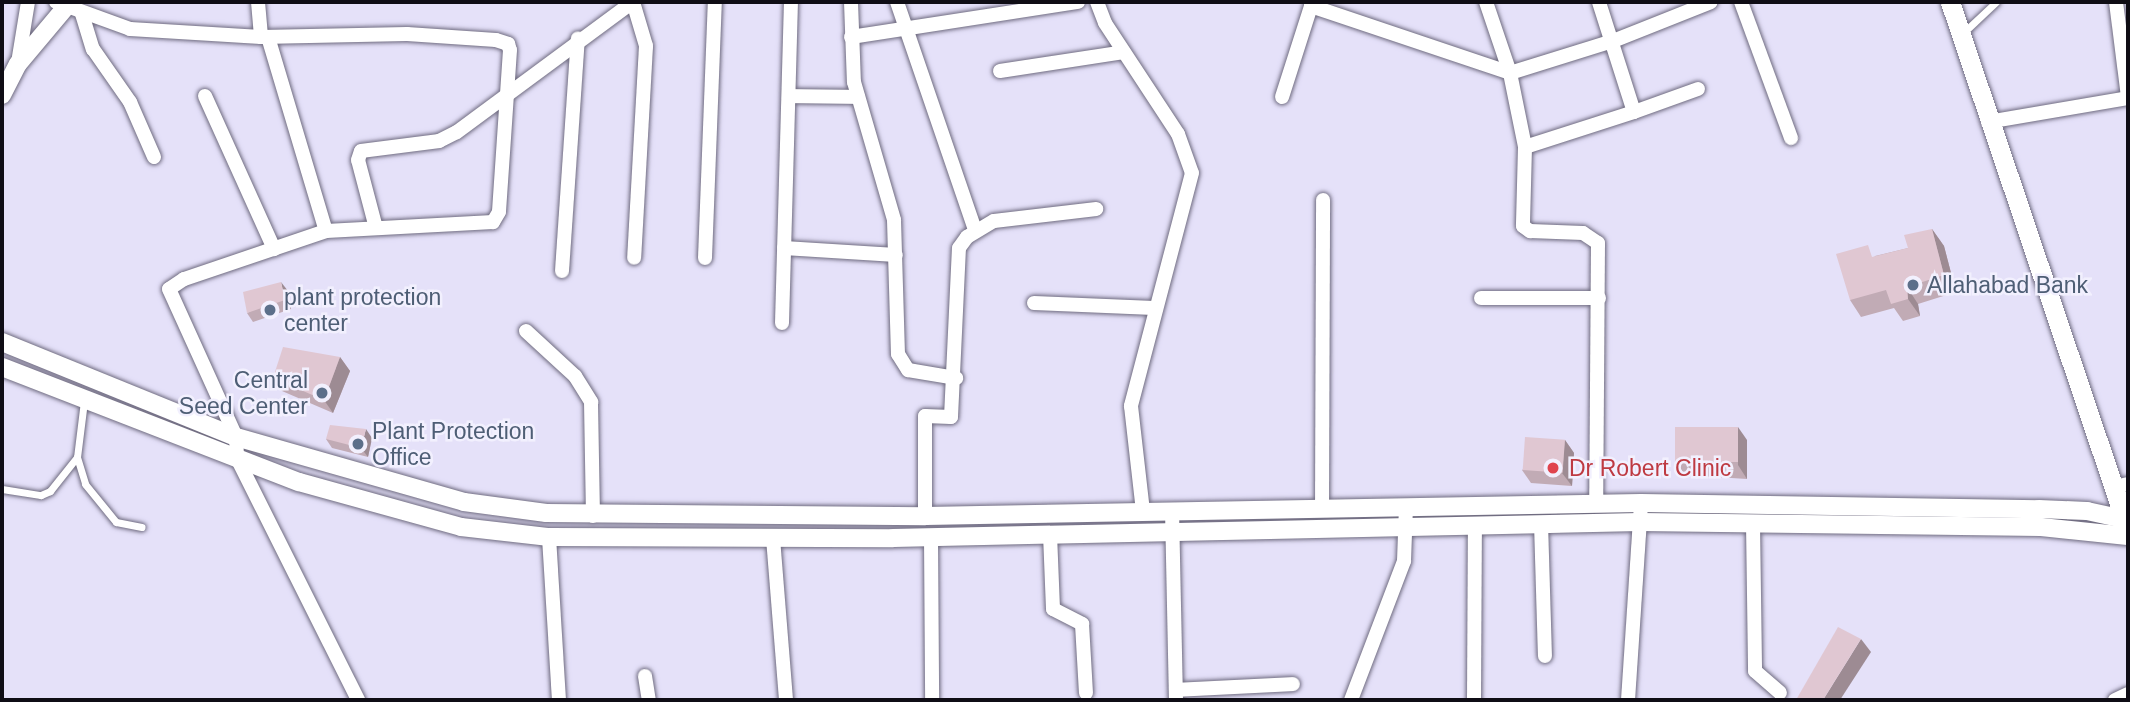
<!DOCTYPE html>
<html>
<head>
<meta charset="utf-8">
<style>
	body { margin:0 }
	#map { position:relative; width:2130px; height:702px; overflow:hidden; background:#e5e1f9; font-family:Helvetica,sans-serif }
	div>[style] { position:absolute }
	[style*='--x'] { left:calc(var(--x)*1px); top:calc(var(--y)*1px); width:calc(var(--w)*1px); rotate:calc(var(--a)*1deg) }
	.roads { filter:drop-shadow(0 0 2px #6f6b80) drop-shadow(0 0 2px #6f6b80) }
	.service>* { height:7px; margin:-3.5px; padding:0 3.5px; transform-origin:3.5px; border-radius:3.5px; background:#fff }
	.minor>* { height:14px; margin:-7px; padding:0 7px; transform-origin:7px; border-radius:7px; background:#fff }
	.tertiary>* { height:18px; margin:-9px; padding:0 9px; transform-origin:9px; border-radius:9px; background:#fff }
	.secondary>* { height:19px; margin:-9.5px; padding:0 9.5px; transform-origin:9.5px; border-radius:9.5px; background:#fff }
	.wall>* { inset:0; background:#c1abb5 }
	.shaded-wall>* { inset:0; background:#9d8b93 }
	.building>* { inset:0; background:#e0c7d2; transform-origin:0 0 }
	.dots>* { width:19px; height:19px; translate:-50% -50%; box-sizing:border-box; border:4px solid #f2f0fe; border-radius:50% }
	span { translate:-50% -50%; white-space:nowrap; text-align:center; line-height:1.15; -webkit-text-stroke:5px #f2f0fe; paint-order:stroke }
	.service-label { font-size:23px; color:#4e5e75 }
	.left { translate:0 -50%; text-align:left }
	.right { translate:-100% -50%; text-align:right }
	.health-label { font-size:23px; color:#be3a42 }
	.frame { position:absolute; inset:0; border:4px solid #0f0d15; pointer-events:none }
</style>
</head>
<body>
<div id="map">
	<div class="roads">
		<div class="service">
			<i style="--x:1963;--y:33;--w:45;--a:-43.2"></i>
			<i style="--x:84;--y:401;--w:56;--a:97.1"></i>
			<i style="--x:77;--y:457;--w:28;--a:73"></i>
			<i style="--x:85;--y:484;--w:49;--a:50.8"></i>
			<i style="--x:116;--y:522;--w:26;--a:11"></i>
			<i style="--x:2;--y:489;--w:39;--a:9"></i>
			<i style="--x:41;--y:495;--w:10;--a:-24"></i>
			<i style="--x:50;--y:491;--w:43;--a:-51.5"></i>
		</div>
		<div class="minor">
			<i style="--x:56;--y:2;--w:79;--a:20"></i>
			<i style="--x:130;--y:29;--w:131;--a:3.5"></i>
			<i style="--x:258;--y:2;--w:35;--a:85"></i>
			<i style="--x:261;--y:37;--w:146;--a:-1.2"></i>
			<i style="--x:407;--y:34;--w:89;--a:3.9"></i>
			<i style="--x:496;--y:40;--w:13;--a:18"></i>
			<i style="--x:508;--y:44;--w:6;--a:72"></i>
			<i style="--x:510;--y:50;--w:162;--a:93.9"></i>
			<i style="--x:499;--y:212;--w:12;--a:121"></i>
			<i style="--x:493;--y:222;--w:167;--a:176.9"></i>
			<i style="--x:326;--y:231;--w:150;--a:161.3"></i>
			<i style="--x:184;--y:279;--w:18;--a:146"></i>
			<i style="--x:169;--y:289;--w:162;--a:65.6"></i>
			<i style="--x:236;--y:437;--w:21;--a:87"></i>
			<i style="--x:237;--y:458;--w:271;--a:63.4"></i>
			<i style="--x:633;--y:2;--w:46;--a:73.5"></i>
			<i style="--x:646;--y:46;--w:212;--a:93.2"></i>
			<i style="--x:851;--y:2;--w:80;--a:87.9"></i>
			<i style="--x:854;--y:82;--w:144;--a:73.8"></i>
			<i style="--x:894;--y:220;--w:134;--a:88.3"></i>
			<i style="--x:898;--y:354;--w:19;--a:58"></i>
			<i style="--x:908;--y:370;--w:49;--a:9.5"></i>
			<i style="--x:897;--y:2;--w:241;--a:71.1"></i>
			<i style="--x:1097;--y:2;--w:22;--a:69"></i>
			<i style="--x:1105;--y:23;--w:133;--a:56.7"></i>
			<i style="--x:1178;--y:134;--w:41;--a:70.3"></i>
			<i style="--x:1192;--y:173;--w:241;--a:104.7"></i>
			<i style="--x:1131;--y:406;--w:106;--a:83.5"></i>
			<i style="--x:1312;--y:2;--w:4;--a:104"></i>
			<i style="--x:1311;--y:6;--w:210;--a:18.6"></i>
			<i style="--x:1510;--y:73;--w:108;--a:-17.3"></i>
			<i style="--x:1613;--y:41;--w:105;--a:-21.7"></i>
			<i style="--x:1486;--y:2;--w:75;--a:71.3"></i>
			<i style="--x:1510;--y:73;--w:76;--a:78.5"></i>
			<i style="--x:1525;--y:147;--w:114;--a:-17.8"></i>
			<i style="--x:1634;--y:112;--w:115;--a:-107.7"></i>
			<i style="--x:1741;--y:2;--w:145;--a:69.8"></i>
			<i style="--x:2116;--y:2;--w:96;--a:82.8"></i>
			<i style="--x:82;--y:14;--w:37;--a:73"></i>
			<i style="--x:93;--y:49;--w:65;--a:55.1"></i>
			<i style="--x:130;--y:102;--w:60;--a:66.4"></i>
			<i style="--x:268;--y:37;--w:202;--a:73.4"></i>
			<i style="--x:851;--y:37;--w:230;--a:-8.8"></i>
			<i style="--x:18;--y:63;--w:62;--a:-80.7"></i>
			<i style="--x:1000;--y:71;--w:125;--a:-8.7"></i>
			<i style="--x:205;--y:96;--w:168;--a:65.7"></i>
			<i style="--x:789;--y:96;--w:69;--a:0.8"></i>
			<i style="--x:1282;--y:97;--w:96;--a:-72.3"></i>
			<i style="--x:1634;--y:112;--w:68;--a:-19.8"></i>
			<i style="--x:1988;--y:122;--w:142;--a:-9.7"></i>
			<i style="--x:1525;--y:147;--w:79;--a:91.5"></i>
			<i style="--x:1523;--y:226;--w:9;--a:36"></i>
			<i style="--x:1530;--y:231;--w:53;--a:2.2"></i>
			<i style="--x:1583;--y:233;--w:18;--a:34"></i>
			<i style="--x:1598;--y:243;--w:260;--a:90.4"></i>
			<i style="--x:376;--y:228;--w:70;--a:-104.8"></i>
			<i style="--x:358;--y:160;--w:9;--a:-72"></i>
			<i style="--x:361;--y:151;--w:79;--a:-7.3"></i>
			<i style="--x:439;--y:141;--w:20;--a:-27"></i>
			<i style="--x:457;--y:132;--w:219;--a:-36.5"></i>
			<i style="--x:784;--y:248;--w:112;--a:3.6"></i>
			<i style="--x:705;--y:258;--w:256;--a:-87.8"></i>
			<i style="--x:562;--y:271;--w:233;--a:-86.1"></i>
			<i style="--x:1481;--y:298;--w:118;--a:0"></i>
			<i style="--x:1034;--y:303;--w:120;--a:2.4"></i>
			<i style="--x:782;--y:323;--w:321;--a:-88.4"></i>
			<i style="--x:526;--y:331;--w:67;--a:42.6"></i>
			<i style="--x:575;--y:376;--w:31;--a:58"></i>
			<i style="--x:591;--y:402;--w:114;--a:89"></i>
			<i style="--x:2114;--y:487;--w:14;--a:-12"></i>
			<i style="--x:1322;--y:508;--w:308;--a:-89.8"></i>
			<i style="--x:1172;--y:510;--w:190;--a:88.8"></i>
			<i style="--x:925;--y:516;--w:100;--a:-90"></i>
			<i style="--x:925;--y:416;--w:26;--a:2"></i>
			<i style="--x:951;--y:417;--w:169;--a:-87.3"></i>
			<i style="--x:959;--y:248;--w:14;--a:-54"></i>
			<i style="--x:967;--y:237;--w:31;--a:-31"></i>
			<i style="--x:994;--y:221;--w:103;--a:-6.7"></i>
			<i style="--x:1541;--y:523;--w:133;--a:88.3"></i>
			<i style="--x:1753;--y:523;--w:148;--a:89.2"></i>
			<i style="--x:1755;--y:671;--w:33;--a:41"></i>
			<i style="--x:1050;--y:534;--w:75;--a:87.7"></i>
			<i style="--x:1053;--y:609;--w:33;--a:27"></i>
			<i style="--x:1082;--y:624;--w:69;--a:86.7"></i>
			<i style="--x:549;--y:537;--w:163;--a:86.5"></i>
			<i style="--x:931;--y:537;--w:163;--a:89.6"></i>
			<i style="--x:773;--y:538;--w:163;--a:85.4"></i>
			<i style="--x:645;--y:676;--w:24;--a:81"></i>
			<i style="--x:1176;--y:690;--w:117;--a:-2.9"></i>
			<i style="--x:1351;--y:700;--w:149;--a:-69.1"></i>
			<i style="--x:1404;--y:561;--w:55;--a:-87.9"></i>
			<i style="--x:1474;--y:700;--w:176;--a:-89.7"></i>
			<i style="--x:1628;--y:700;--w:197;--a:-86.2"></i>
			<i style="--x:2115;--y:700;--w:14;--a:-25"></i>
		</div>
		<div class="tertiary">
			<i style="--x:2;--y:95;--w:35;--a:-63"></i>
			<i style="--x:18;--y:64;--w:81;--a:-50"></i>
			<i style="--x:2;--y:342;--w:253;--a:22.1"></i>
			<i style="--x:236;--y:437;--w:237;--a:15.9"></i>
			<i style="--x:464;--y:502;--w:83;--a:7.6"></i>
			<i style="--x:546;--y:513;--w:379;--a:0.5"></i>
			<i style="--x:925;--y:516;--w:716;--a:-1.04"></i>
			<i style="--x:1641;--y:503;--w:398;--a:0.9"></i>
			<i style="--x:2039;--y:509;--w:48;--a:2.4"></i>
			<i style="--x:2087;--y:511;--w:42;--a:12.4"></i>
			<i style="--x:2;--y:367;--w:318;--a:21.2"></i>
			<i style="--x:299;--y:482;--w:168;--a:15.5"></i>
			<i style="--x:461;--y:527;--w:89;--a:6.5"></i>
			<i style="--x:549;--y:537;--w:344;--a:0.2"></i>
			<i style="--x:893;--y:538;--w:747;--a:-1.23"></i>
			<i style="--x:1640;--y:522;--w:401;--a:0.7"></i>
			<i style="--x:2041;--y:527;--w:87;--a:5.9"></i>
		</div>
		<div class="secondary">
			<i style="--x:1950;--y:2;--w:557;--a:71.37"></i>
		</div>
	</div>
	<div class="wall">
		<i style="clip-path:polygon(1932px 229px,1944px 246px,1956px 292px,1918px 304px,1920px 316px,1903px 321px,1894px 308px,1861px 317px,1850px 300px,1875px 256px,1908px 248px)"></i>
		<i style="clip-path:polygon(288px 291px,291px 309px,253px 322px,247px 313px)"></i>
		<i style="clip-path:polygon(340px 357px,350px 371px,333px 413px,282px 391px,273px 378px)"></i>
		<i style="clip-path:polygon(372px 438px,368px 457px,332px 448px,326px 439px)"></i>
		<i style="clip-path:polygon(1565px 440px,1574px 453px,1572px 486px,1531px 483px,1522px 470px)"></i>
		<i style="clip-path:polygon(1747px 440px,1747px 479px,1685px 475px,1676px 462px)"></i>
	</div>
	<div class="shaded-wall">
		<i style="clip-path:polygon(1932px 229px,1944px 246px,1956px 292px,1944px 275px)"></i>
		<i style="clip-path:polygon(281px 282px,288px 291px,291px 309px,285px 300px)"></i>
		<i style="clip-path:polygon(1907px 287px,1918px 304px,1920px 316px,1908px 299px)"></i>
		<i style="clip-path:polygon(340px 357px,350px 371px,333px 413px,324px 400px)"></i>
		<i style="clip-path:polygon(1738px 427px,1747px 440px,1747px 479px,1738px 465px)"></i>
		<i style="clip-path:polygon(366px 429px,372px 438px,368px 457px,361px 448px)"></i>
		<i style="clip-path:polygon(1565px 440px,1574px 453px,1572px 486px,1562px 473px)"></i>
		<i style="clip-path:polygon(1861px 639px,1871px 652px,1840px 700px,1823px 700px)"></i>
	</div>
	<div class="building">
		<i style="clip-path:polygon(1932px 229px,1944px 275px,1907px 287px,1908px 299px,1891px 304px,1886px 290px,1850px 300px,1836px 254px,1868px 245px,1872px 257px,1908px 248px,1904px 235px)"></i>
		<i style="clip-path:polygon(281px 282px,285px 300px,247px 313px,243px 292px)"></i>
		<i style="clip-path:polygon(283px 347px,340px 357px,324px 400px,273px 378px)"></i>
		<i style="clip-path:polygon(330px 425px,366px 429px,361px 448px,326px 439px)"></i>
		<i style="left:1675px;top:427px;width:63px;height:35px"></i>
		<i style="left:1525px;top:437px;width:40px;height:33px;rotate:4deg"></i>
		<i style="clip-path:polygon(1838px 627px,1861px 639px,1823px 700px,1796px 700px)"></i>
	</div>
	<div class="dots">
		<i style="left:1913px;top:285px;background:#5c6f8a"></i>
		<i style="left:270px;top:310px;background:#5c6f8a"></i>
		<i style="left:322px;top:393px;background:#5c6f8a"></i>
		<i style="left:358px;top:444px;background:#5c6f8a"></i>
		<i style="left:1553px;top:468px;background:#e0444e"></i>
	</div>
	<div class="service-label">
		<span class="left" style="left:1927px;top:285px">Allahabad Bank</span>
		<span class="left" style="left:284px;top:310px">plant protection<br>center</span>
		<span class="right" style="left:308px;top:393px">Central<br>Seed Center</span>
		<span class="left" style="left:372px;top:444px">Plant Protection<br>Office</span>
	</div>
	<div class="health-label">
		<span class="left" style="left:1569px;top:468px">Dr Robert Clinic</span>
	</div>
	<div class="frame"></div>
</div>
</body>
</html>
